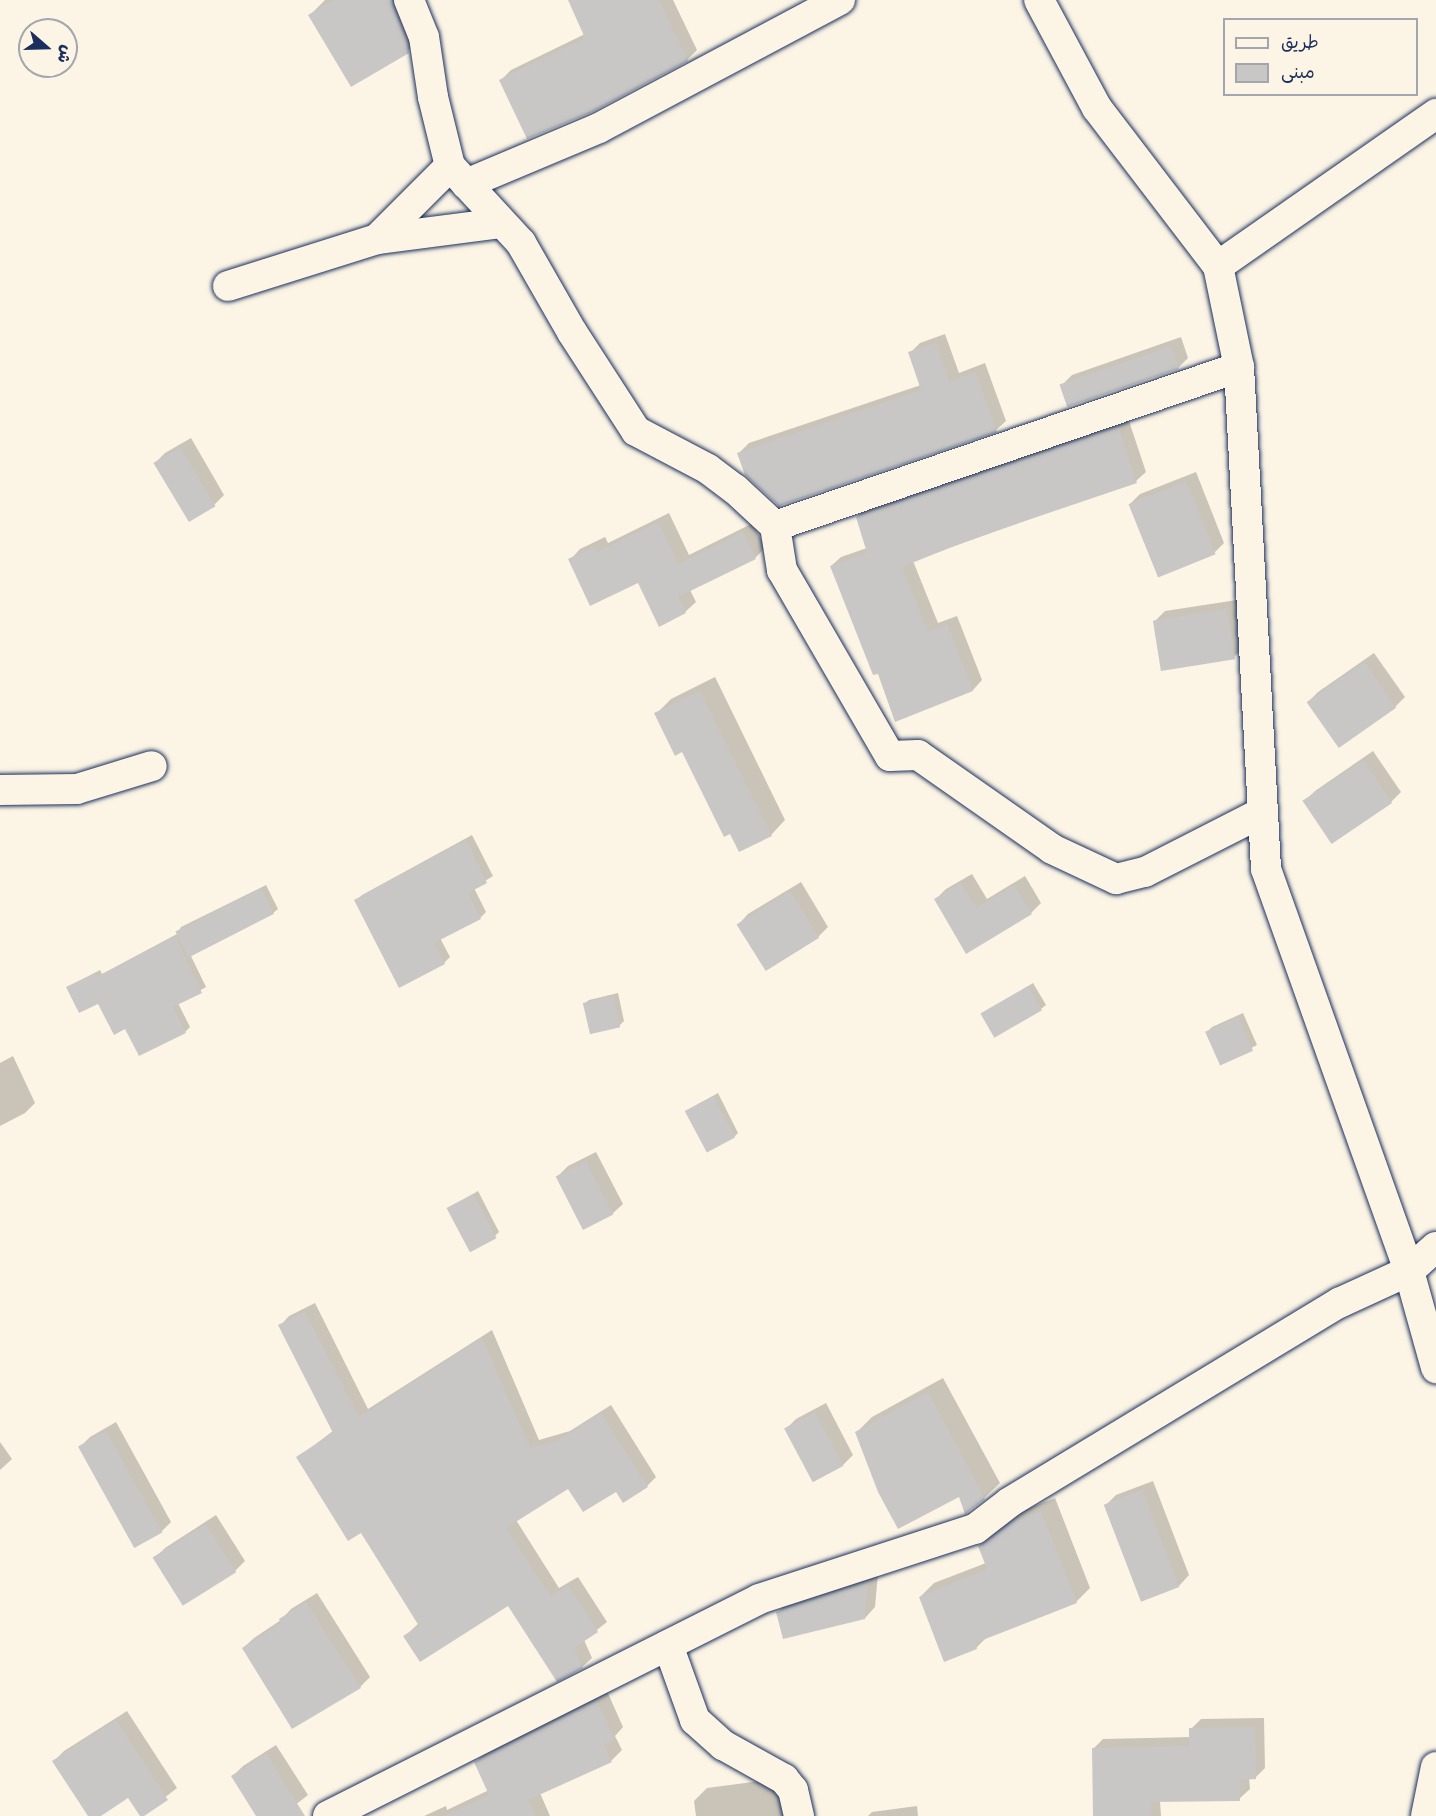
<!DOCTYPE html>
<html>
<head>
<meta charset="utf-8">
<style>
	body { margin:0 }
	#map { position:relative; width:1436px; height:1816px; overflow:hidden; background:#fcf5e5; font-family:Dekko,"Playpen Sans Arabic",sans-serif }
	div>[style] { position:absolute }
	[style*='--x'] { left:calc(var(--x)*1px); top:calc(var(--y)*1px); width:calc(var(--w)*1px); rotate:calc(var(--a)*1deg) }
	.shadow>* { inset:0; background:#0003 }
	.building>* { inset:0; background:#c8c7c6; transform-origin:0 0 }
	.roads { filter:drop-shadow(0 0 2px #1b2f5e) drop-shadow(0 0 2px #1b2f5e) }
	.minor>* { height:30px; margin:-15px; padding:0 15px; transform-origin:15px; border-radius:15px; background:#fcf5e5 }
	span { translate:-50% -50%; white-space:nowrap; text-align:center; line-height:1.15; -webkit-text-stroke:4.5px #fcf5e5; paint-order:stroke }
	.legend { position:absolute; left:1223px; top:18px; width:195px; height:78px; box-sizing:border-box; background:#fcf5e5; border:2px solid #a2a6af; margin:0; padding:8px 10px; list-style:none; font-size:18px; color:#1b2f5e }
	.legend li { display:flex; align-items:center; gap:12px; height:30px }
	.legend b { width:30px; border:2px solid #a2a6af }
	.north { position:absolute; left:18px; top:18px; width:60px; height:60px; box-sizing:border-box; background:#fcf5e5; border:2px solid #a2a6af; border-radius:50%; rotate:110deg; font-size:16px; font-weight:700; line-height:24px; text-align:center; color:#1b2f5e }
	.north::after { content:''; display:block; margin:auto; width:21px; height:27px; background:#1b2f5e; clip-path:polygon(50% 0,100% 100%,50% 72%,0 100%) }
</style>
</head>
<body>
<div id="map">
	<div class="shadow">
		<i style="clip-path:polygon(325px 0,411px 0,423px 36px,408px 51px,310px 15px)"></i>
		<i style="clip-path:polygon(569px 0,673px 0,697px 50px,687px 60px,501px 80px,511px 70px,585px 34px)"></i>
		<i style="clip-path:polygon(945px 334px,959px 373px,985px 363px,1006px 421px,996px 430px,739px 453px,749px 443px,921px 385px,910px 353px,920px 343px)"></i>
		<i style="clip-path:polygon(1181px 337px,1188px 358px,1178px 368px,1062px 385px,1072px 375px)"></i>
		<i style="clip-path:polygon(1128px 418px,1146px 472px,1136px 481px,913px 561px,938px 623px,957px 616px,982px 680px,973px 690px,878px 672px,831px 566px,841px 557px,867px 548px,857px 517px,867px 507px)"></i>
		<i style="clip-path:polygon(191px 438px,224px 495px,214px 505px,155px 463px,165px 453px)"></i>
		<i style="clip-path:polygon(1196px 472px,1224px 543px,1214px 553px,1130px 504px,1140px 494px)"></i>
		<i style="clip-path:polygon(669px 513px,689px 555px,753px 523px,765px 548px,755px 558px,690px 590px,696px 602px,685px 612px,638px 581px,570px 560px,580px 549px,605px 537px,608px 543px)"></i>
		<i style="clip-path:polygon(1237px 600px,1244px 647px,1234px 657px,1155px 621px,1165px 611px)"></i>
		<i style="clip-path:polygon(1374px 653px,1405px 697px,1395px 707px,1308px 702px,1318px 692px)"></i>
		<i style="clip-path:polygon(715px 677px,785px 820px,771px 835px,682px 750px,656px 714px,671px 699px)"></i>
		<i style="clip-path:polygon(1373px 751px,1401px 792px,1391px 802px,1305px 801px,1315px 791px)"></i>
		<i style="clip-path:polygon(472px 835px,493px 876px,474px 888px,486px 912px,480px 918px,440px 938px,450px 957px,444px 963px,356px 901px,362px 895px)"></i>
		<i style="clip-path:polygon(972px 874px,987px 899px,1025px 876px,1041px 903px,1031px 913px,966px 952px,936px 899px,946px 889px)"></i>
		<i style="clip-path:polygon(801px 882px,828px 927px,818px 937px,738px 925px,748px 914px)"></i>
		<i style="clip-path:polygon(266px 885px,278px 909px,273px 913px,190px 954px,206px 987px,178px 1003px,190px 1027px,185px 1032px,126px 1027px,99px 1002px,68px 987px,100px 970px,102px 974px,177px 934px,181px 927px)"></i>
		<i style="clip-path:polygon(1033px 983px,1046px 1005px,1041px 1009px,982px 1015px)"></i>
		<i style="clip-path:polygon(618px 993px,624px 1021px,619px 1026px,584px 1004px,589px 1000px)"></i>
		<i style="clip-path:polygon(1243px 1013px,1257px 1045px,1221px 1064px,1207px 1032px,1212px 1027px)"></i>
		<i style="clip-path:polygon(13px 1056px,35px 1103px,25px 1113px,0 1126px,0 1063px)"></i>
		<i style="clip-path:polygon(718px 1093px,738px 1133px,734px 1137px,686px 1111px)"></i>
		<i style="clip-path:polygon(596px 1152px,623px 1204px,612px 1214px,558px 1176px,568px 1166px)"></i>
		<i style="clip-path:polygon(478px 1191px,499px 1232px,495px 1236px,449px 1208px)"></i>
		<i style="clip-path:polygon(315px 1303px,368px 1409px,492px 1330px,539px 1440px,570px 1431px,611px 1405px,656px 1477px,647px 1486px,617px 1489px,569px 1487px,516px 1520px,559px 1588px,578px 1577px,607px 1622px,584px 1640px,592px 1658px,582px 1667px,508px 1604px,405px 1636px,419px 1623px,361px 1531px,297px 1458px,333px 1431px,280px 1326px,289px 1316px)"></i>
		<i style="clip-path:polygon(943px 1378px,1000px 1483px,984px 1498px,960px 1494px,857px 1432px,872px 1417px)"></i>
		<i style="clip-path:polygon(826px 1403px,853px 1455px,843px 1465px,786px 1429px,796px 1419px)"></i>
		<i style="clip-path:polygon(116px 1422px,171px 1522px,161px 1532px,80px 1447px,90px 1437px)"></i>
		<i style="clip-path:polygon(0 1442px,12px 1459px,0 1470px)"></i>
		<i style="clip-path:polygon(1153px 1481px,1189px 1575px,1179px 1586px,1106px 1505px,1116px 1495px)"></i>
		<i style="clip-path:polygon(1055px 1498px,1090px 1588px,1076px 1602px,988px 1636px,976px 1648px,920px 1597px,934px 1583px,986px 1563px,980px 1547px,994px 1533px,1027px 1509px)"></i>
		<i style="clip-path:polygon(216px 1515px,245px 1561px,235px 1571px,155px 1558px,165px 1548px)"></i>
		<i style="clip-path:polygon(878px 1573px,875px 1607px,865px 1618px,778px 1612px,788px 1602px)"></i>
		<i style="clip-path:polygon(317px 1593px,370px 1677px,360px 1687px,243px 1648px,254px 1638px,281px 1620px,291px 1609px)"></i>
		<i style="clip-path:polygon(607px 1691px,623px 1727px,615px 1736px,622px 1750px,612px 1760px,540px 1793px,550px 1816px,424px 1816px,446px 1806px,447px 1810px,489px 1790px,476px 1762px,486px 1752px)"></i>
		<i style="clip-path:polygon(127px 1711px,177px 1788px,141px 1816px,129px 1796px,98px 1816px,90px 1816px,54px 1761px,64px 1751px)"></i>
		<i style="clip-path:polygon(1264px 1718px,1265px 1768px,1255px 1778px,1249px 1778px,1250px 1789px,1239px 1799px,1160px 1801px,1161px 1816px,1094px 1816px,1093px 1749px,1103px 1739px,1191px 1737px,1191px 1729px,1201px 1719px)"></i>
		<i style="clip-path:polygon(276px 1745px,308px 1795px,281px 1816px,258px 1816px,233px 1776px,243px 1766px)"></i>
		<i style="clip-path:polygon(782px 1778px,794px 1816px,696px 1816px,694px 1801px,707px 1788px)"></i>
		<i style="clip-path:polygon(917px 1806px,918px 1816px,868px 1816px,872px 1812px)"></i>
	</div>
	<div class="building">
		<i style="clip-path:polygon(334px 0,392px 0,409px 53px,351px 87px,308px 15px)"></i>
		<i style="clip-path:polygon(568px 0,659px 0,688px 61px,592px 112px,527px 139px,499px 80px,585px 38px)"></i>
		<i style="clip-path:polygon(936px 343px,949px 382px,975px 372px,997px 432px,779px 506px,745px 475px,737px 453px,921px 390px,908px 352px)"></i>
		<i style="left:1171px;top:346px;width:24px;height:118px;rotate:71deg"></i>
		<i style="clip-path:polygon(1118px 427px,1137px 483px,969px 540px,902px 567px,928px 632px,947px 624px,973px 691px,895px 722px,878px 674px,873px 675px,830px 566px,867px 553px,856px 517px)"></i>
		<i style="left:180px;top:447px;width:69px;height:31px;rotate:59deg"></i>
		<i style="left:1186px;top:481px;width:79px;height:62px;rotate:68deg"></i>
		<i style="clip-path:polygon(659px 522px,678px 564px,743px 532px,756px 559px,678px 597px,686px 613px,659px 627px,638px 583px,590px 606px,568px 559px,595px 546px,597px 552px)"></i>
		<i style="left:1227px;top:609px;width:51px;height:75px;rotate:81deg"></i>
		<i style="left:1364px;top:662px;width:56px;height:70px;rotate:55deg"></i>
		<i style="clip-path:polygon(700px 691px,772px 836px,739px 852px,730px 834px,724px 837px,682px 752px,675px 756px,654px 713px)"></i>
		<i style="left:1363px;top:760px;width:52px;height:73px;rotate:56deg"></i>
		<i style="clip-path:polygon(466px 840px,487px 883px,468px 893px,481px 919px,434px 943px,445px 964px,399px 988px,354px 900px)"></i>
		<i style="clip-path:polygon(961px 883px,976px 908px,1014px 885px,1032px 914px,966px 954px,934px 899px)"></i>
		<i style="left:261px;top:888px;width:29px;height:96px;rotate:63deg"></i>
		<i style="left:790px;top:891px;width:55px;height:63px;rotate:58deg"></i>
		<i style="clip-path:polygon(175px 936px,202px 993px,173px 1007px,186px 1033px,139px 1056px,125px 1029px,114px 1035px,98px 1004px,79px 1013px,66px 987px,95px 973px,97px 977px)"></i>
		<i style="left:1028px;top:986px;width:28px;height:55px;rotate:60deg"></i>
		<i style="left:613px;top:996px;width:32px;height:31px;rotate:77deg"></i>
		<i style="left:1238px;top:1017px;width:37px;height:36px;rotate:66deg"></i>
		<i style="left:713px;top:1096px;width:47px;height:32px;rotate:62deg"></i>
		<i style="left:586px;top:1161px;width:60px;height:34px;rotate:63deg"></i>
		<i style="left:473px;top:1194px;width:50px;height:30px;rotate:62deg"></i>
		<i style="clip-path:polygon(305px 1312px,359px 1417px,482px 1338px,530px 1448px,559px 1440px,601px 1413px,648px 1487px,623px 1503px,616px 1492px,583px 1512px,568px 1489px,506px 1528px,550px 1596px,568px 1585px,598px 1632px,574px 1648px,583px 1668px,557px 1682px,508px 1606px,420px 1662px,403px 1636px,419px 1626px,361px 1533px,348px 1541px,296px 1457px,333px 1433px,278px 1325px)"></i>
		<i style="clip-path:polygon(928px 1392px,985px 1499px,965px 1514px,959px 1497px,898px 1529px,878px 1492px,855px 1432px)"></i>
		<i style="left:815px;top:1412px;width:61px;height:35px;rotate:62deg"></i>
		<i style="left:106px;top:1431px;width:116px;height:32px;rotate:61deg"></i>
		<i style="left:1142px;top:1490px;width:104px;height:41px;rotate:69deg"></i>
		<i style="clip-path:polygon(1041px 1511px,1077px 1603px,975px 1643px,977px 1649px,944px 1662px,919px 1597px,987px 1569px,978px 1546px,1012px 1522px)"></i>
		<i style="left:206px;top:1524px;width:57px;height:63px;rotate:58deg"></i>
		<i style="clip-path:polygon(868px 1582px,865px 1619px,783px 1639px,776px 1612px)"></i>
		<i style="clip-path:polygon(306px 1602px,361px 1688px,292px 1729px,242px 1648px,281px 1623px,279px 1619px)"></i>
		<i style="clip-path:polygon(597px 1700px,614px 1739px,604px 1744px,612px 1762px,528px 1800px,535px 1816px,444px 1816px,489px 1795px,474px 1762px)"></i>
		<i style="clip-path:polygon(116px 1720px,168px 1800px,144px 1816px,140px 1816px,128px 1798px,101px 1816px,88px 1816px,52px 1761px)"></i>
		<i style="clip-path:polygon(1255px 1727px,1256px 1779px,1240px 1780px,1240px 1801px,1151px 1802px,1151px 1816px,1093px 1816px,1092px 1748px,1189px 1746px,1189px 1728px)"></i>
		<i style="clip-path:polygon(266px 1754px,305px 1816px,256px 1816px,231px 1776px)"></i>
	</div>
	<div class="roads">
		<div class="minor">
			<i style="--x:409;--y:0;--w:40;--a:68"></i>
			<i style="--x:424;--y:37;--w:61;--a:81.5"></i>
			<i style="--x:433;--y:97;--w:71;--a:76.2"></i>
			<i style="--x:450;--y:166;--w:105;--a:47.3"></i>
			<i style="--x:521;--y:243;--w:103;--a:60.2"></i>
			<i style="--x:572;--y:332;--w:118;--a:57.1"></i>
			<i style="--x:636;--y:431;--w:81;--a:27.8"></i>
			<i style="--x:708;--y:469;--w:34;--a:37"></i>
			<i style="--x:735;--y:489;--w:54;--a:42.8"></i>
			<i style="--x:775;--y:526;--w:45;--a:81"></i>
			<i style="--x:782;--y:570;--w:215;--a:59.9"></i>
			<i style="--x:890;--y:756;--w:28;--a:-2"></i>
			<i style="--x:918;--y:755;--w:164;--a:35"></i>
			<i style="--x:1052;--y:849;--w:71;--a:25.1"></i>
			<i style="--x:1116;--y:879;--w:30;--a:-14"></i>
			<i style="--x:1145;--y:872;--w:132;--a:-27"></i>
			<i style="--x:1039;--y:0;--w:123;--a:61.8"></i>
			<i style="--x:1097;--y:108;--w:199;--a:52.6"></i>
			<i style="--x:1218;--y:266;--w:103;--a:78.3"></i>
			<i style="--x:1239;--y:367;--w:503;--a:86.92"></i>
			<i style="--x:1266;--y:869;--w:427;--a:70.4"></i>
			<i style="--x:1409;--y:1271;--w:101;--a:74.4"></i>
			<i style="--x:466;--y:184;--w:144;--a:-22.8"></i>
			<i style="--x:599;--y:128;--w:273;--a:-28"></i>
			<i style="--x:377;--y:239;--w:126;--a:-7.3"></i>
			<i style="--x:1218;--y:266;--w:266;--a:-34.9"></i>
			<i style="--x:228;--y:286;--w:156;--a:-17.5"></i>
			<i style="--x:377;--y:239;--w:103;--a:-45"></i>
			<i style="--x:775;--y:526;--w:490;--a:-18.9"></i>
			<i style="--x:0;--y:790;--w:77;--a:-0.7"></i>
			<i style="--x:77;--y:789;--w:78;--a:-17"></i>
			<i style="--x:668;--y:1645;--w:80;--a:70.2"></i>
			<i style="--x:695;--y:1720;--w:38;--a:42"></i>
			<i style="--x:723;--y:1745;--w:70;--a:29.1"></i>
			<i style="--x:784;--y:1779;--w:14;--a:51"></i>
			<i style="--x:793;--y:1790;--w:27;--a:77"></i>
			<i style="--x:328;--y:1816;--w:483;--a:-26.7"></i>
			<i style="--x:759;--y:1599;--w:227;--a:-18"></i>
			<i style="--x:975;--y:1529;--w:44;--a:-37.6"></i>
			<i style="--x:1010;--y:1502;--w:385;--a:-31.2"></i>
			<i style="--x:1339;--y:1303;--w:77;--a:-24.6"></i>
			<i style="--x:1409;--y:1271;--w:36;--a:-42"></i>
			<i style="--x:1426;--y:1816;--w:50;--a:-78.5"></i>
		</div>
	</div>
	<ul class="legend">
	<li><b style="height:8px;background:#fcf5e5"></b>طريق</li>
	<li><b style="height:16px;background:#c8c7c6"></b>مبنى</li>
	</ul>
	<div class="north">ش</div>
</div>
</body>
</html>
